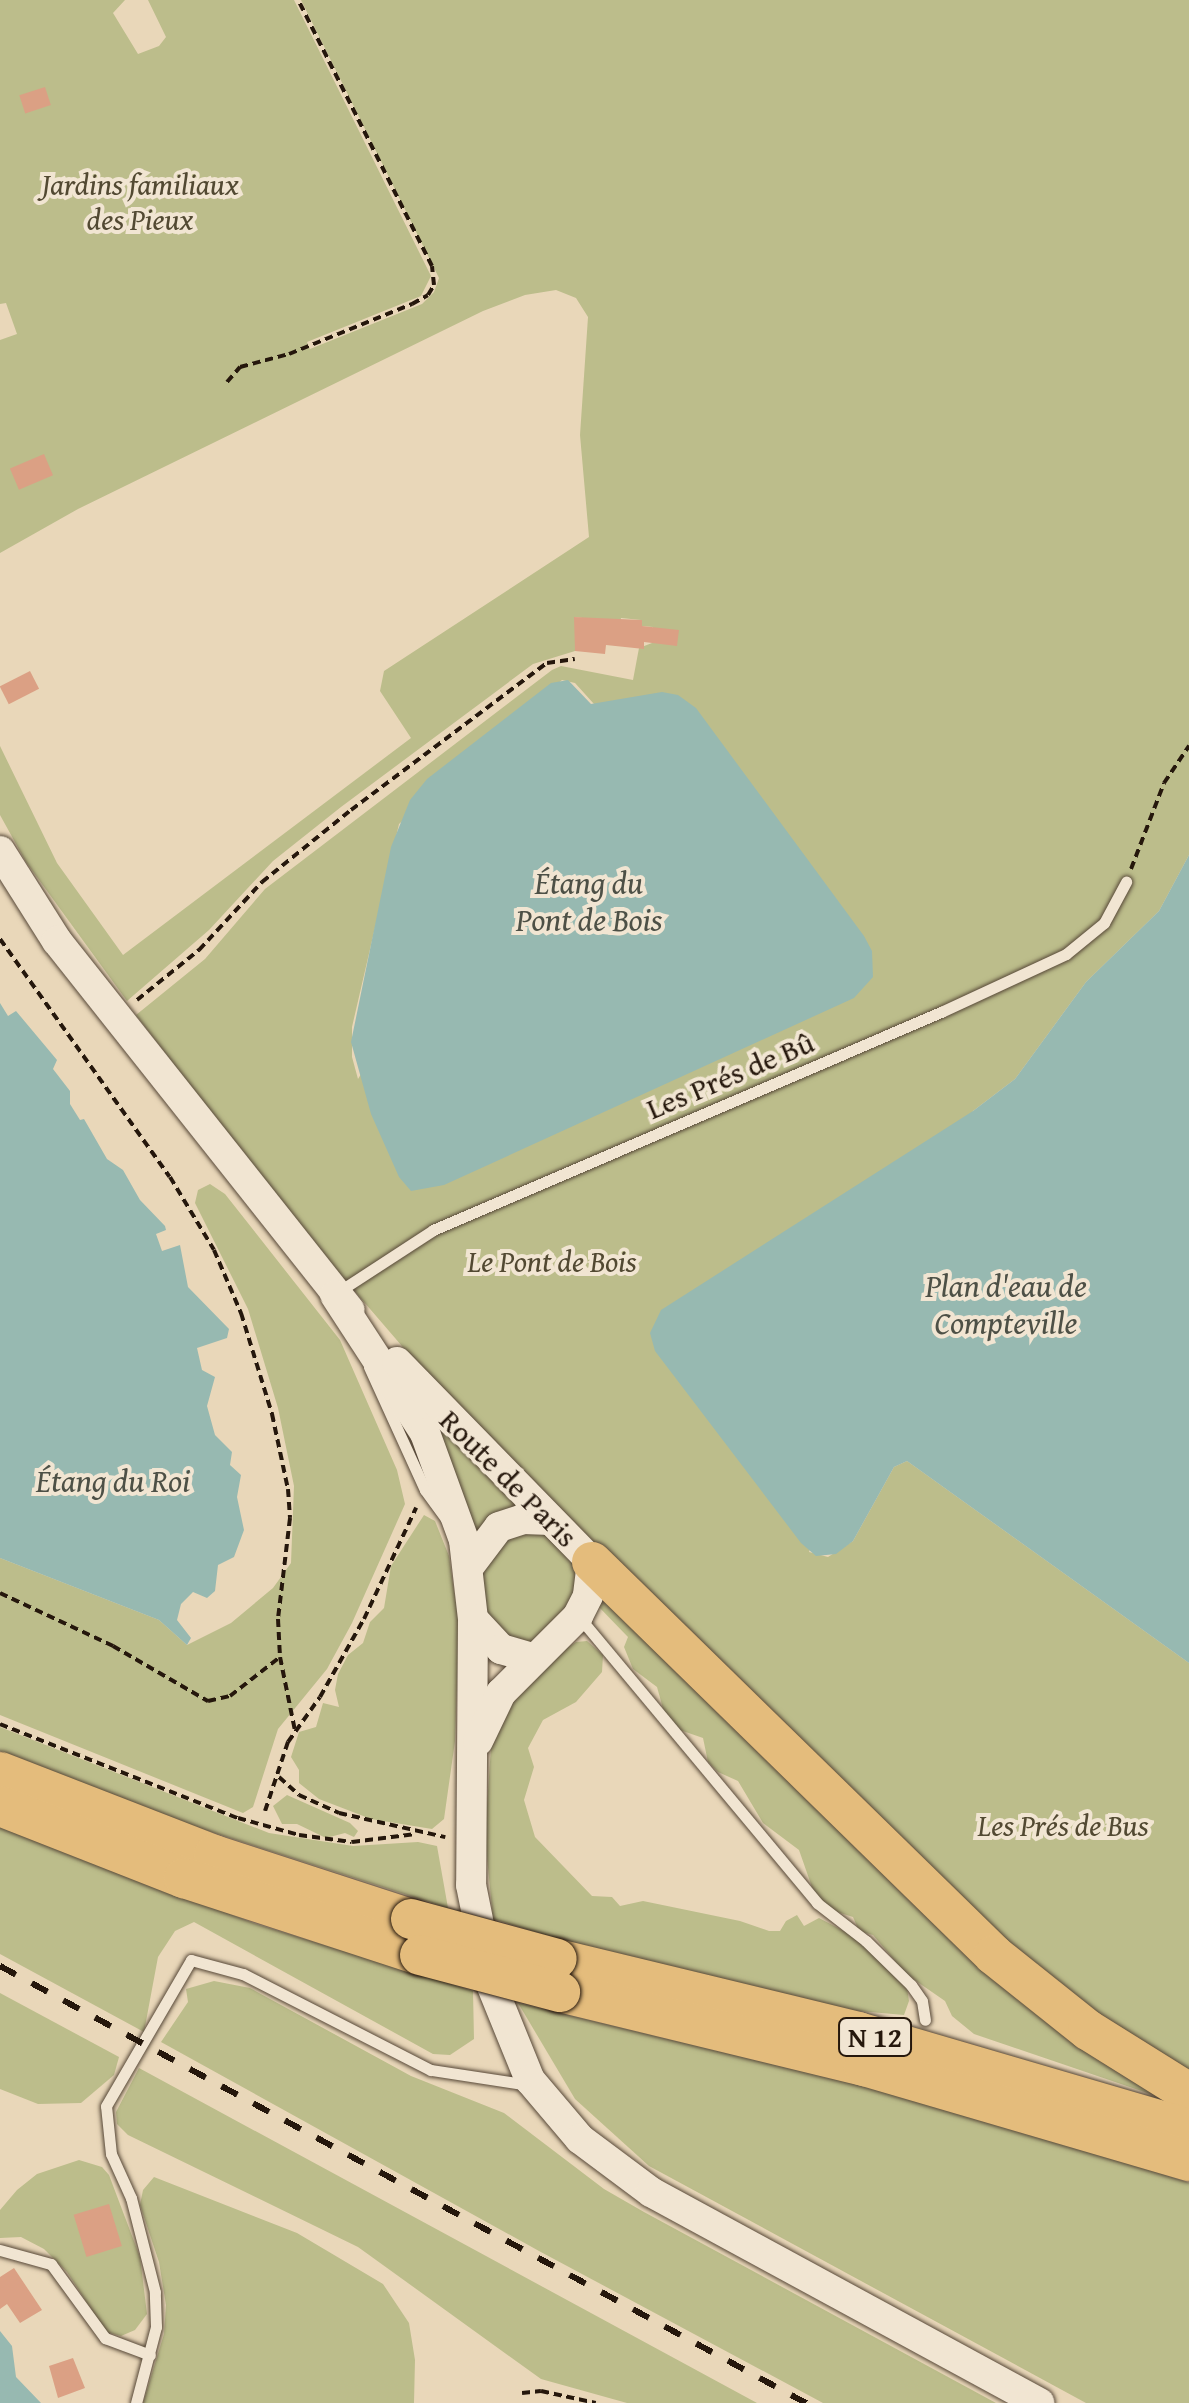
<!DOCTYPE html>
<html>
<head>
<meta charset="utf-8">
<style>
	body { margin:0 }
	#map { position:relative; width:1189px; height:2403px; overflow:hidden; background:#e9d7b9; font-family:"Gentium Book Plus",serif }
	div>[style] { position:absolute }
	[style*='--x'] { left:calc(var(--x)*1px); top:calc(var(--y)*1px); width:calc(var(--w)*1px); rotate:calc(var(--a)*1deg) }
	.green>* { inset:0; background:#bcbd8b }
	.water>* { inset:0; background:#97b9b1 }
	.building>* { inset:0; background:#dba084; transform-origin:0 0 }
	.path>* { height:4px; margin-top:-2px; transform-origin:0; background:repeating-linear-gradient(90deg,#25170c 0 8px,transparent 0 13px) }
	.roads { filter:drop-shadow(0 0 2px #564737) drop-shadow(0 0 2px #564737) }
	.lane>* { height:11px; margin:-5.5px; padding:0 5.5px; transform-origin:5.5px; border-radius:5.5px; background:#f1e5d2 }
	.secondary>* { height:30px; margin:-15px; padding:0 15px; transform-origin:15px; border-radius:15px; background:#f1e5d2 }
	.highway>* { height:40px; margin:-20px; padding:0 20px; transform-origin:20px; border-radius:20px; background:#e4bc7c }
	.rail>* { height:6px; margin-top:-3px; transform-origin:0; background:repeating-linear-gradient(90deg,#25170c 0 18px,transparent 0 36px) }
	.bridges { filter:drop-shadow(0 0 2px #25170c) drop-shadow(0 0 2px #25170c) }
	.highway-bridge>* { height:40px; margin:-20px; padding:0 20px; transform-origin:20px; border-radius:20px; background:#e4bc7c }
	span { translate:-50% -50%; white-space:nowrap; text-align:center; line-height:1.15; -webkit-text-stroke:8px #f1e5d2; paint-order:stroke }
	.shield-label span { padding:2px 8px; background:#f1e5d2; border:2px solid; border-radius:8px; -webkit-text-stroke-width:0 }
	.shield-label { font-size:28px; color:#25170c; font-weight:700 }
	.park-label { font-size:30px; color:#524932; font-style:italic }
	.street-label { font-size:30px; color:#25170c }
	.water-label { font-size:32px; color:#4d5046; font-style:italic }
</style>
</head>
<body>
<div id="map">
	<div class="green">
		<i style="clip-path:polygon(evenodd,0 0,125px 0,113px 13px,138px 54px,159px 46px,166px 37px,148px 0,294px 0,431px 276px,421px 296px,307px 342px,310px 349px,422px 304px,434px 292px,439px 278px,301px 0,1189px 0,1189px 855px,1159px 911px,1086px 982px,1015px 1079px,973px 1111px,809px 1552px,828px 1557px,853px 1541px,894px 1467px,907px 1461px,1189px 1663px,1189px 2078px,1065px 1997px,488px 1446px,290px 1216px,136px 1015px,205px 959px,265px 889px,552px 670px,561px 666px,633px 680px,639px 648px,652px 643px,653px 627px,642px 626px,641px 620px,621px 618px,620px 623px,575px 617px,575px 651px,533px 664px,341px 807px,273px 861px,209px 930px,127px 1001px,26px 862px,0 815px,0 746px,57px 863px,123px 955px,411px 738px,380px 691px,384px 671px,589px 537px,580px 435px,588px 317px,576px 298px,556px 290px,525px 295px,483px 311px,78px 509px,0 553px,0 340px,17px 334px,6px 303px,0 304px,0 0,562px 680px,575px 683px,594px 704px,358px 1079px,352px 1057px,352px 1027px,399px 824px,562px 680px)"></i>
		<i style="clip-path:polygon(210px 1184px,225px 1194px,340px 1340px,397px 1470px,405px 1504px,352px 1623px,327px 1669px,278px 1729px,253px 1807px,243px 1813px,0 1715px,0 1558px,159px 1620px,187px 1645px,231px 1623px,273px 1588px,291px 1563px,294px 1486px,278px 1408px,248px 1309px,195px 1203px,198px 1190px)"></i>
		<i style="clip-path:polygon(419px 1396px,526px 1508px,474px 1538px)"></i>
		<i style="clip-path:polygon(424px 1515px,435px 1521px,449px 1556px,459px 1625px,455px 1741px,444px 1819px,432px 1829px,371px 1819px,319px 1799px,299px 1783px,299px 1770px,291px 1757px,299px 1732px,316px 1727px,323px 1703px,339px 1707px,335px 1690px,338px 1674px,348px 1655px,363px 1643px,370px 1622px,384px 1608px,391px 1566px)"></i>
		<i style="clip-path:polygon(513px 1531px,551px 1532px,573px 1553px,580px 1590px,536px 1645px,500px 1637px,485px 1617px,479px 1574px)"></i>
		<i style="clip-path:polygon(600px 1590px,1165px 2099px,974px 2034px,952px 2016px,945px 2001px,906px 1974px,873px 1935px,859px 1931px,853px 1917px,828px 1909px,813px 1890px,799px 1850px,763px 1823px,738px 1781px,718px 1772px,708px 1762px,703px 1738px,680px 1730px,664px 1712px,657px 1687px,633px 1669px,624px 1647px,628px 1637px,597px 1605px)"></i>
		<i style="clip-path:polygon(587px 1641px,603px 1655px,602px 1672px,576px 1702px,543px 1720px,528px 1748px,534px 1767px,524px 1800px,535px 1837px,592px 1896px,612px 1897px,620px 1906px,643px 1901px,740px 1921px,769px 1931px,780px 1931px,786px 1921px,797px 1915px,804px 1926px,819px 1918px,855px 1937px,907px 1988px,909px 2001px,904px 2015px,848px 2010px,583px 1946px,493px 1919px,485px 1836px,491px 1747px,501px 1715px,546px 1662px,576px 1642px)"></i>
		<i style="clip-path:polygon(0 1727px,269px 1833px,353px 1846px,418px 1842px,437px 1846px,448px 1908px,196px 1827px,0 1751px)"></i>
		<i style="clip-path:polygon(287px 1795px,350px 1823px,358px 1831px,354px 1837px,345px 1833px,326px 1838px,297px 1824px,282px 1824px,273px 1806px)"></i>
		<i style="clip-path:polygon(0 1827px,256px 1924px,473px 1991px,474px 2039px,450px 2055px,433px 2054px,194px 1922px,175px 1931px,158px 1957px,144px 2032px,0 1954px)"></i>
		<i style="clip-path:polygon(214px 1981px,250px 1988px,411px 2076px,504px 2113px,604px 2189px,644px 2212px,996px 2403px,823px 2403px,539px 2251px,161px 2042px,188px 2002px,186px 1989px)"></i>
		<i style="clip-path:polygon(0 1993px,119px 2057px,114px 2075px,81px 2103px,38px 2104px,0 2089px)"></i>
		<i style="clip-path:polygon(518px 2003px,854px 2084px,1105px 2154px,1189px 2183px,1189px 2403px,1086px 2403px,649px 2166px,575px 2099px)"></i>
		<i style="clip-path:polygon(139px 2068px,757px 2403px,627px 2403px,541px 2379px,358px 2247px,128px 2135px,117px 2124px,116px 2112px)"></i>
		<i style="clip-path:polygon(79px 2160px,102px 2167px,109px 2175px,140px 2257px,147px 2314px,135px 2330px,121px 2336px,106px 2332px,67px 2272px,44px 2249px,21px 2237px,0 2238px,0 2210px,17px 2190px,37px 2174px)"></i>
		<i style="clip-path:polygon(154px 2177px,297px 2233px,383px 2284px,409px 2323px,415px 2360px,414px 2403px,143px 2403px,164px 2334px,166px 2305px,159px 2262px,140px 2205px,143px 2190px)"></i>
	</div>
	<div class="water">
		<i style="clip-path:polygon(568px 680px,591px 704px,662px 692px,678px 695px,696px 708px,864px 936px,872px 951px,873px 977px,854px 998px,444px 1185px,411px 1191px,399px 1177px,371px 1114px,351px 1042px,391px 847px,410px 800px,427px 779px,551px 683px)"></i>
		<i style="clip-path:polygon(1189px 855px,1189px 1663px,907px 1461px,894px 1467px,853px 1541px,836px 1554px,816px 1556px,801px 1543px,655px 1351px,650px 1333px,661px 1310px,973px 1111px,1015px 1079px,1086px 982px,1159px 911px)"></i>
		<i style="clip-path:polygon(0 1003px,8px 1016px,16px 1011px,57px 1060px,53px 1069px,70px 1091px,70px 1104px,80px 1120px,84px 1119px,107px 1159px,123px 1170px,140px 1200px,165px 1226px,166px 1230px,156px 1234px,162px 1251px,180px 1245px,188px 1287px,229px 1329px,227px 1338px,197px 1348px,202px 1370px,215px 1377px,207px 1406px,215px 1435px,232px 1452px,230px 1465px,241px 1475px,237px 1497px,244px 1530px,234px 1557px,218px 1565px,215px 1591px,207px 1598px,193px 1592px,181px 1604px,177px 1620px,191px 1638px,187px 1645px,159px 1620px,0 1558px)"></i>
		<i style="clip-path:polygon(0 2331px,12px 2346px,16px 2377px,41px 2403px,0 2403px)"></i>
	</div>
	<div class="building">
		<i style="left:45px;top:87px;width:19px;height:27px;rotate:72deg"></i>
		<i style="left:44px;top:454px;width:23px;height:37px;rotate:67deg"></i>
		<i style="clip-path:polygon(574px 617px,642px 620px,642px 626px,679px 630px,677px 646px,644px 642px,644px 649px,606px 645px,605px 654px,575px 651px)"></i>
		<i style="left:30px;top:671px;width:20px;height:34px;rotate:63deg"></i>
		<i style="left:109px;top:2204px;width:44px;height:37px;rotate:73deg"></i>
		<i style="clip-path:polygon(14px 2268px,42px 2310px,20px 2323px,7px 2304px,0 2309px,0 2277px)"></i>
		<i style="clip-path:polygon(73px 2358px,85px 2388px,58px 2398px,49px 2366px)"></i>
	</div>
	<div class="path">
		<i style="--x:227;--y:382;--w:20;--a:-49"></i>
		<i style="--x:240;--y:367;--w:51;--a:-14.9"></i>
		<i style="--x:289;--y:354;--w:133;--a:-22.1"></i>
		<i style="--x:412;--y:304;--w:18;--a:-29"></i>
		<i style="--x:428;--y:295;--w:12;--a:-59"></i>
		<i style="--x:434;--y:285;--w:19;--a:-96"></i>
		<i style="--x:432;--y:266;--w:298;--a:-116.7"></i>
		<i style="--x:1131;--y:869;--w:92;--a:-69"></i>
		<i style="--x:1164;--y:783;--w:45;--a:-56"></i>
		<i style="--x:0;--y:939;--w:292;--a:54.5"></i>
		<i style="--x:170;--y:1177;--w:85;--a:58.9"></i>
		<i style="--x:214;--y:1250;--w:69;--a:66.8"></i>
		<i style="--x:241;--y:1313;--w:106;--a:72.9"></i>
		<i style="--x:272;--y:1414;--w:77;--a:78"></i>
		<i style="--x:288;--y:1489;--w:29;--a:86"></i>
		<i style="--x:290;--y:1518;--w:102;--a:96.8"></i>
		<i style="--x:278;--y:1619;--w:38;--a:87"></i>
		<i style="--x:137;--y:1000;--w:80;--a:-38.9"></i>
		<i style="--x:199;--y:950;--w:93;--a:-47.2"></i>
		<i style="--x:262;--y:882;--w:114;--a:-39"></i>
		<i style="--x:351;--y:810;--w:245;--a:-36.9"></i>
		<i style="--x:547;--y:663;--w:28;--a:-8"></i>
		<i style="--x:0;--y:1593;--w:125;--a:25.1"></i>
		<i style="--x:113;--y:1646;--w:110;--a:30.1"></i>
		<i style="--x:208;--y:1701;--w:23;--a:-13"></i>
		<i style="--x:230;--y:1696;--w:63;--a:-38"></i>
		<i style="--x:280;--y:1657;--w:76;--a:78.5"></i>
		<i style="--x:0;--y:1724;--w:256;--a:21.6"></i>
		<i style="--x:238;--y:1818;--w:63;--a:15.6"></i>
		<i style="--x:299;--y:1835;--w:53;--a:7.5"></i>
		<i style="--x:352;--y:1842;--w:64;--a:-7.1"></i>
		<i style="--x:279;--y:1777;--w:27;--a:42"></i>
		<i style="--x:299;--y:1795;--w:44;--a:24.2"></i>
		<i style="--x:339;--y:1813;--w:109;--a:12.8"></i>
		<i style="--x:265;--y:1811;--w:73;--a:-71.6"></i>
		<i style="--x:288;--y:1742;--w:55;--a:-54.6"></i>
		<i style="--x:320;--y:1697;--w:90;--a:-60.6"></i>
		<i style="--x:364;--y:1619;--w:123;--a:-64.9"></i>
		<i style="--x:522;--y:2393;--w:19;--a:-6"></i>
		<i style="--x:541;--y:2391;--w:56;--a:12.3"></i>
	</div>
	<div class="roads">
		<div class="lane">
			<i style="--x:338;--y:1292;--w:113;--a:-33.1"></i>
			<i style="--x:433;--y:1230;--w:553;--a:-23.23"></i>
			<i style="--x:941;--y:1012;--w:138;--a:-24.9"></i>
			<i style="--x:1066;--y:954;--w:49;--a:-39.2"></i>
			<i style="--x:1104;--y:923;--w:47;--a:-61.8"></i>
			<i style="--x:369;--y:1367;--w:135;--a:65.5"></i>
			<i style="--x:425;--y:1490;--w:36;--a:54"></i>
			<i style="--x:579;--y:1617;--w:372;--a:50.2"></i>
			<i style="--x:817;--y:1903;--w:62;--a:37.8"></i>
			<i style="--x:866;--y:1941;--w:63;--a:44.4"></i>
			<i style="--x:911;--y:1985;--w:19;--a:55"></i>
			<i style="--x:922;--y:2001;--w:19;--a:81"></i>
			<i style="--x:0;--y:2250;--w:53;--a:15.4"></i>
			<i style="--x:51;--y:2264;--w:92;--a:53.9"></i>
			<i style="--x:105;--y:2338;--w:48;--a:20.7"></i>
			<i style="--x:136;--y:2403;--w:79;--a:-75.3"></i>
			<i style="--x:156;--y:2327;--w:35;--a:-92"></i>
			<i style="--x:155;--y:2292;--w:97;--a:-104.3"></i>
			<i style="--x:131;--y:2198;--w:48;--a:-114.4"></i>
			<i style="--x:111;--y:2154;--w:48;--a:-95.9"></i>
			<i style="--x:106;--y:2106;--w:169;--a:-59.8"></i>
			<i style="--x:191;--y:1960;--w:54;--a:15.1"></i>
			<i style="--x:243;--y:1974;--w:211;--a:27.1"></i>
			<i style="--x:431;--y:2070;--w:99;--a:8.7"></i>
		</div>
		<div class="secondary">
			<i style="--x:0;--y:851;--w:107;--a:57.7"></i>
			<i style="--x:57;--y:941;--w:471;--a:51.6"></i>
			<i style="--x:335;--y:1295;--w:165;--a:56.9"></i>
			<i style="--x:425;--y:1433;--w:114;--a:70"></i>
			<i style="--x:464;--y:1540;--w:80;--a:83.5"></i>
			<i style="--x:473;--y:1619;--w:266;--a:90.4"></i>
			<i style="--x:471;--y:1885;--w:101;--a:78.6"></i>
			<i style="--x:491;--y:1984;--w:104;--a:67.9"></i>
			<i style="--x:530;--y:2080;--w:77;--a:49.7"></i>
			<i style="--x:580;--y:2139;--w:89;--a:36.7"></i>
			<i style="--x:651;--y:2192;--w:442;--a:28.5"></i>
			<i style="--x:397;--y:1362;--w:279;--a:45.7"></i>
			<i style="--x:592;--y:1562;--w:34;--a:97"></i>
			<i style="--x:588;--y:1596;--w:22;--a:117"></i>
			<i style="--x:578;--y:1616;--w:109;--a:135"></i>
			<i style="--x:501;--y:1693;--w:53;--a:115.6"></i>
			<i style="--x:468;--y:1568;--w:51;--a:-52.9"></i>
			<i style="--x:499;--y:1527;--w:25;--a:-18"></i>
			<i style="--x:523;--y:1519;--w:27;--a:2"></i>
			<i style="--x:473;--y:1619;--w:41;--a:47"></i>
			<i style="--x:501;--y:1649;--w:33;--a:16"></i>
		</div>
		<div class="highway">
			<i style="--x:592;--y:1562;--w:562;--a:44.35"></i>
			<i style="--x:994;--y:1955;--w:120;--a:38.6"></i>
			<i style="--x:1088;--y:2030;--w:119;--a:32"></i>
			<i style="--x:0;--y:1772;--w:230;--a:21.2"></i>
			<i style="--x:214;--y:1855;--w:207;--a:18"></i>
			<i style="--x:0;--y:1806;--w:198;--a:21.4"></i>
			<i style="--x:184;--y:1878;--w:248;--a:18.1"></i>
			<i style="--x:557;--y:1959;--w:310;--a:13.6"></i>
			<i style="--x:858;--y:2032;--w:345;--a:16.3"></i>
			<i style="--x:560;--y:1992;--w:313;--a:13.7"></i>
			<i style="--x:864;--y:2066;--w:339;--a:16.3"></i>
		</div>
	</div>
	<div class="rail">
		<i style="--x:0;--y:1966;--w:917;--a:28.47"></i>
	</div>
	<div class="bridges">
		<div class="highway-bridge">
			<i style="--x:411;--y:1919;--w:151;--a:15.3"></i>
			<i style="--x:420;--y:1955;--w:145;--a:14.8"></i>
		</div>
	</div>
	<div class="shield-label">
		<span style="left:875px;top:2037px">N 12</span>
	</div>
	<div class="park-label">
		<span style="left:140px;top:201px">Jardins familiaux<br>des Pieux</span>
		<span style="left:552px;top:1261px">Le Pont de Bois</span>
		<span style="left:1063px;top:1825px">Les Prés de Bus</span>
	</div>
	<div class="street-label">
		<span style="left:730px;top:1075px;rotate:-23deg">Les Prés de Bû</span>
		<span style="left:509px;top:1478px;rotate:45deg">Route de Paris</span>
	</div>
	<div class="water-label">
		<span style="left:589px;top:902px">Étang du<br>Pont de Bois</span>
		<span style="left:1006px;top:1305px">Plan d'eau de<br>Compteville</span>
		<span style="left:113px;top:1481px">Étang du Roi</span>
	</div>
</div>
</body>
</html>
